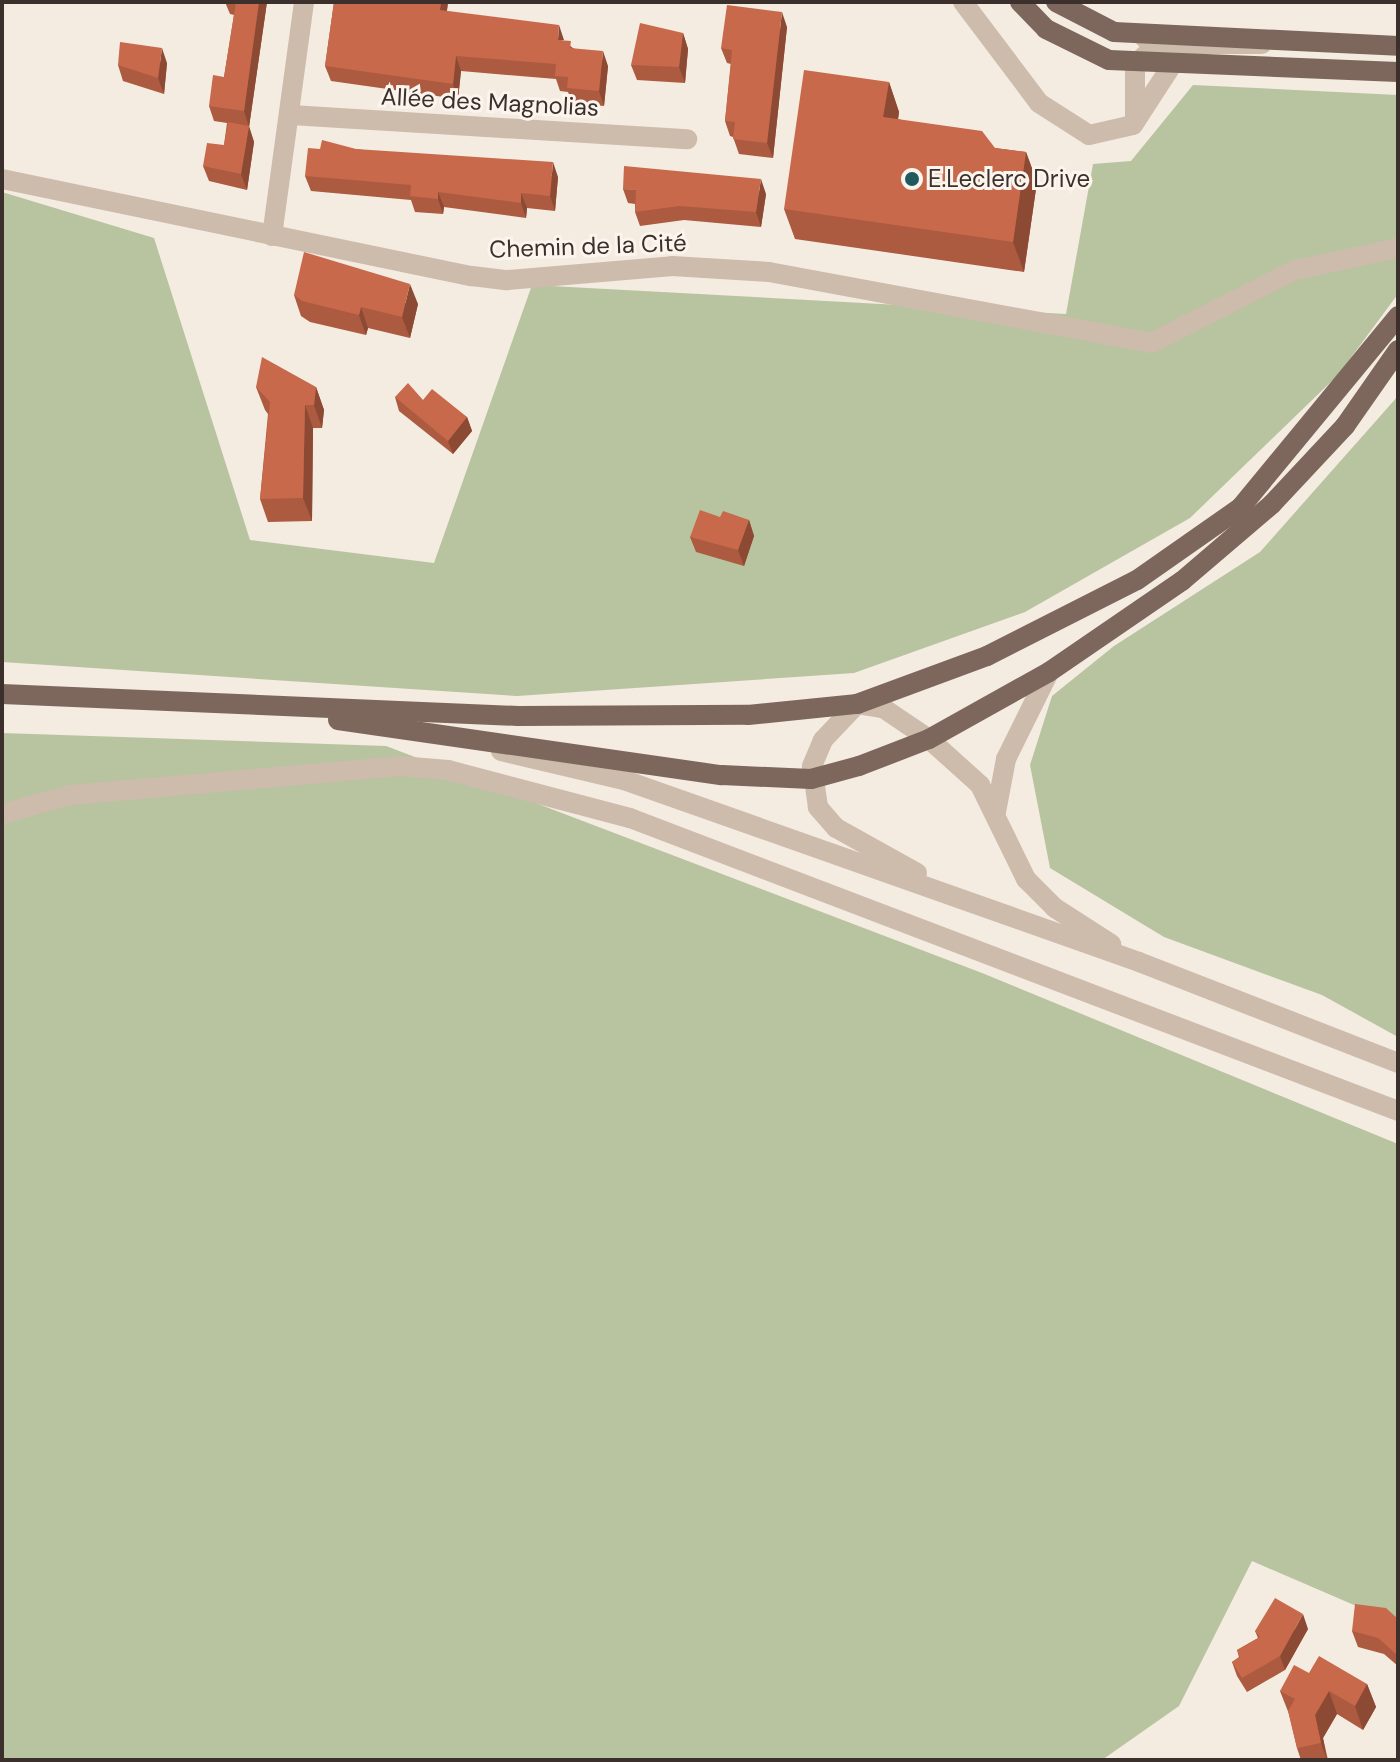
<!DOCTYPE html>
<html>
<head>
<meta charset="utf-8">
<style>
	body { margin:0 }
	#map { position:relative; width:1400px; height:1762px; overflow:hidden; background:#f4ebe1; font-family:"DM Sans",sans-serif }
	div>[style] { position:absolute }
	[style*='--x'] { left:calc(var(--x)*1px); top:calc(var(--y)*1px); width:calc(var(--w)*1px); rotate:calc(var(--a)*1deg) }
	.green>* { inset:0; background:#b8c4a0 }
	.minor>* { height:20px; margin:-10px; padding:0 10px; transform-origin:10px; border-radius:10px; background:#cdbbac }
	.tertiary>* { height:20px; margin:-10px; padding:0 10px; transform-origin:10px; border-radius:10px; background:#cdbbac }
	.primary>* { height:20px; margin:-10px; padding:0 10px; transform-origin:10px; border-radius:10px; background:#7d675c }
	.wall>* { inset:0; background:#ac5a40 }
	.shaded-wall>* { inset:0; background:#8c4a34 }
	.building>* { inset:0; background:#c8694b }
	.dots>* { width:22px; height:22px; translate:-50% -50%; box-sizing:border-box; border:4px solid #fbf5ee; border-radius:50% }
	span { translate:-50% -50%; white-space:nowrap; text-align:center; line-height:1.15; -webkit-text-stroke:6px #fbf5ee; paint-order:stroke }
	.street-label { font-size:24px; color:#3b302b }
	.poi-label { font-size:24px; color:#3b302b }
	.left { translate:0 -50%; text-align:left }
	.frame { position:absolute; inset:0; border:4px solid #3b302b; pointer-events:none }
</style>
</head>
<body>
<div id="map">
	<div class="green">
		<i style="clip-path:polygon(1193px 85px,1398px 95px,1398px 294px,1338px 375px,1190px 518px,1025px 612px,854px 673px,517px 696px,2px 662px,2px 192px,154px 238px,250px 540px,434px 563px,532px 285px,1066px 314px,1093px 164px,1131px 161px)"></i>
		<i style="clip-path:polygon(1398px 396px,1398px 1037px,1322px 995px,1164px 937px,1050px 868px,1030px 765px,1052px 696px,1114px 646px,1260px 552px)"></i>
		<i style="clip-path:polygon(2px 733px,386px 746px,982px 973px,1398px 1144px,1398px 1624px,1252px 1561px,1179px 1706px,1102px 1760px,2px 1760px)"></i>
	</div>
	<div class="minor">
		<i style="--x:963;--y:2;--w:126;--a:53"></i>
		<i style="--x:1039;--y:103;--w:59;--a:32.6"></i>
		<i style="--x:1089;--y:135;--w:45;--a:-12.8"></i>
		<i style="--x:1133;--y:125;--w:72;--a:-57"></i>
		<i style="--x:1172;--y:65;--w:44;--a:-135"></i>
		<i style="--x:291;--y:115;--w:397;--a:3.5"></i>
		<i style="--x:1135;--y:117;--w:53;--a:-90"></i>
		<i style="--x:1135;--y:64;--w:30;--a:-41"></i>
		<i style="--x:1158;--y:44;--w:104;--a:0"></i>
		<i style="--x:2;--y:179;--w:480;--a:11.7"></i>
		<i style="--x:472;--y:276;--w:35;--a:7"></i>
		<i style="--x:507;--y:280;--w:166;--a:-4.8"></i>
		<i style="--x:672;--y:266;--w:97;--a:3.5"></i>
		<i style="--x:769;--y:272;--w:389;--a:10.5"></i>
		<i style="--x:1151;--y:343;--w:161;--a:-26.9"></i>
		<i style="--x:1295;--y:270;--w:105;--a:-12.1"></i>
		<i style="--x:272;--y:236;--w:236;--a:-82.2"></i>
		<i style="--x:2;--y:814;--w:71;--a:-15.6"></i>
		<i style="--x:70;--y:795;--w:331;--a:-5"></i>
		<i style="--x:400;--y:766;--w:48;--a:4.8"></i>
		<i style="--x:448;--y:770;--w:188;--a:14.8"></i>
		<i style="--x:630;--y:818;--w:822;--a:20.88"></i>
	</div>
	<div class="tertiary">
		<i style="--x:501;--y:751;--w:126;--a:13.3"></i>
		<i style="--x:624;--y:780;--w:546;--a:19.46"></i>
		<i style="--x:1139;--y:962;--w:278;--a:21.3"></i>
		<i style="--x:996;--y:812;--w:54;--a:-79.3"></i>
		<i style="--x:1006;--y:759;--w:97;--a:-63.7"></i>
		<i style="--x:917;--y:873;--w:93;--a:-150.9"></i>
		<i style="--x:836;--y:828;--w:28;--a:-131"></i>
		<i style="--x:818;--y:807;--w:41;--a:-98.3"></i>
		<i style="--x:812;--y:766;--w:28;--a:-67"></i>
		<i style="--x:823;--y:740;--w:50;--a:-46.6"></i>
		<i style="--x:857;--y:704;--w:26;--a:9"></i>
		<i style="--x:883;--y:708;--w:55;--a:34"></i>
		<i style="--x:929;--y:739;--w:69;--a:42"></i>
		<i style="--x:980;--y:785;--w:105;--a:63.9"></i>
		<i style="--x:1026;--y:879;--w:41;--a:45"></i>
		<i style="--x:1055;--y:908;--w:67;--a:32.7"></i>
	</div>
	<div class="primary">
		<i style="--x:1020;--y:2;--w:37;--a:46"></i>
		<i style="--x:1046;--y:29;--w:70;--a:26.2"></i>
		<i style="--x:1109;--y:60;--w:289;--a:2.4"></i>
		<i style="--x:1056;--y:2;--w:65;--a:27.3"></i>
		<i style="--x:1114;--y:32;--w:284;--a:2.8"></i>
		<i style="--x:2;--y:694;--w:517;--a:2.44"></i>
		<i style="--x:519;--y:716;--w:229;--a:-0.3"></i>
		<i style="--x:748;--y:715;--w:110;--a:-5.8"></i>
		<i style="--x:857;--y:704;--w:139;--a:-20.3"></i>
		<i style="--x:987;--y:656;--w:168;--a:-26.9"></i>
		<i style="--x:1137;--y:580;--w:126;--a:-35"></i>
		<i style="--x:1240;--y:508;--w:249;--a:-50.5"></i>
		<i style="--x:338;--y:720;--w:388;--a:8.2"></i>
		<i style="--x:722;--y:775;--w:89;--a:2.6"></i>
		<i style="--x:811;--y:779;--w:50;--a:-15.2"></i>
		<i style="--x:859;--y:766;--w:75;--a:-21.1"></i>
		<i style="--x:929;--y:739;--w:137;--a:-29.2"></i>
		<i style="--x:1049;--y:672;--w:161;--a:-34.4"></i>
		<i style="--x:1182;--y:581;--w:118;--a:-40.5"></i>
		<i style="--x:1272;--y:504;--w:107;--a:-46.9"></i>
		<i style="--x:1345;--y:426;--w:93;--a:-55.1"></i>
	</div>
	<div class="wall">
		<i style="clip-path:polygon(225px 2px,267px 2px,249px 127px,254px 142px,247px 190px,209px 181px,203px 166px,224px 145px,227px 123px,214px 121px,209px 106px,224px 77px,234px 15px,230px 14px)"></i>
		<i style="clip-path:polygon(334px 2px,448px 2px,447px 11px,564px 41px,573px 48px,608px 66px,604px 106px,572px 103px,568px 92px,560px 91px,556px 79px,461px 71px,458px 99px,331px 81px,325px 66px)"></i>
		<i style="clip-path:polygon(787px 27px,773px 158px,739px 154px,733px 137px,730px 136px,725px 121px,731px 64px,727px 63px,721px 48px)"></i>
		<i style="clip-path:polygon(683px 33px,688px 49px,685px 83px,637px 80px,631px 65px)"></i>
		<i style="clip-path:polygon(167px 63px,164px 94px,123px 81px,118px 65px)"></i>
		<i style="clip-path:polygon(889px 82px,899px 112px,898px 119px,995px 148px,1026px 152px,1037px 182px,1024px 272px,795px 239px,784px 209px)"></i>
		<i style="clip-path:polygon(320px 149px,356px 149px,558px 177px,555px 211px,527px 208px,526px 218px,444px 207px,443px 214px,415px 212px,411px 200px,311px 191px,305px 176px)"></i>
		<i style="clip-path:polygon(623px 189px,766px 194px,761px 227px,684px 220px,640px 226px,635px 212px,635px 204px,628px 203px)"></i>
		<i style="clip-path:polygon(294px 295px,418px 304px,410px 338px,368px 328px,366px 335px,310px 322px,301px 316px)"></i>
		<i style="clip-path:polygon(256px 387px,316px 387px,324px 410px,322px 428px,313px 428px,312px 521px,268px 522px,260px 499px,268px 414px,265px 410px)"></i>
		<i style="clip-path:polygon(395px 397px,423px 400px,467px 417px,472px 431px,453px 454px,399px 411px)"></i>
		<i style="clip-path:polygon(720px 517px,749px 520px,754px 536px,744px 566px,696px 552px,690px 537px)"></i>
		<i style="clip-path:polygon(1398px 1619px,1398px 1666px,1384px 1654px,1358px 1647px,1352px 1631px)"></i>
		<i style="clip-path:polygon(1308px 1629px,1285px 1670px,1247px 1692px,1237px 1676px,1232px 1662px,1239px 1657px,1237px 1650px,1258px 1638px,1255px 1631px)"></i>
		<i style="clip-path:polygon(1309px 1673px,1367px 1684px,1376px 1707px,1363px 1730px,1337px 1714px,1323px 1738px,1328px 1760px,1301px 1760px,1297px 1748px,1289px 1714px,1280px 1691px)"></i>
	</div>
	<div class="shaded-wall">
		<i style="clip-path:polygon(259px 2px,267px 2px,249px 127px,244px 111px)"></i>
		<i style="clip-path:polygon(441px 2px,448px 2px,445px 25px,440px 10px)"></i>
		<i style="clip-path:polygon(782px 12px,787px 27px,773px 158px,767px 143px)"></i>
		<i style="clip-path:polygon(559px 25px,564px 40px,558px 40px)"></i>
		<i style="clip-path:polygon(683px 33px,688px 49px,685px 83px,679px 67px)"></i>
		<i style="clip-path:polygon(162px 48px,167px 63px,164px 94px,158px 78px)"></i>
		<i style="clip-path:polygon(603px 51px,608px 66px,604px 106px,599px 91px)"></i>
		<i style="clip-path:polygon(456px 56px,461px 71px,458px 99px,453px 84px)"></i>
		<i style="clip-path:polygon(889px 82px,899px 112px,894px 147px,883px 117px)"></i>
		<i style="clip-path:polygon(249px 126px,254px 142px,247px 190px,241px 174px)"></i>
		<i style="clip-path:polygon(1026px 152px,1037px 182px,1024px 272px,1013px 242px)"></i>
		<i style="clip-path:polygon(553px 162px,558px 177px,555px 211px,550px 196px)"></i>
		<i style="clip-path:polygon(761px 179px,766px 194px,761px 227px,756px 212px)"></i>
		<i style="clip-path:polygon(438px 192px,444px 207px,443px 214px,438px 199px)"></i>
		<i style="clip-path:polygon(521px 193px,527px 208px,526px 218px,521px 203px)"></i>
		<i style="clip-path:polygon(410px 284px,418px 304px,410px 338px,402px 317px)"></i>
		<i style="clip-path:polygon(361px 307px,368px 328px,366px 335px,359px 315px)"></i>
		<i style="clip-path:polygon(316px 387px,324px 410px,322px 428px,314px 405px)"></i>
		<i style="clip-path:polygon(305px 405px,313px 428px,312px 521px,303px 498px)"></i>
		<i style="clip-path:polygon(467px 417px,472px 431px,453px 454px,448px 441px)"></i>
		<i style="clip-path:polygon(749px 520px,754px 536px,744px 566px,738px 550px)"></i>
		<i style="clip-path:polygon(1303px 1614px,1308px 1629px,1285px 1670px,1280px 1656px)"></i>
		<i style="clip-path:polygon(1367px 1684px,1376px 1707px,1363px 1730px,1355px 1706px)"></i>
		<i style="clip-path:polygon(1329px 1691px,1337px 1714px,1323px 1738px,1327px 1760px,1321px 1743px,1315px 1715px)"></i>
	</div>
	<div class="building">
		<i style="clip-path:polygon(236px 2px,259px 2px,244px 111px,209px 106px,213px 75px,224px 77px)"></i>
		<i style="clip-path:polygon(334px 2px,441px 2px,440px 10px,559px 25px,558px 40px,571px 41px,570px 48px,603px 51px,599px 91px,567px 88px,568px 77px,555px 76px,556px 64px,456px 56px,453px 84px,325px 66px)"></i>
		<i style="clip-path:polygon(727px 5px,782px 12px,767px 143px,733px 139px,735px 122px,725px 121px,732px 50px,721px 48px)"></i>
		<i style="clip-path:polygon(640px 23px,683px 33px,679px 67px,631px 65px)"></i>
		<i style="clip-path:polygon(120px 42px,162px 48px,158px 78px,118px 65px)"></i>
		<i style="clip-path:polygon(804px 70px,889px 82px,883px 117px,982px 131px,995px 148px,1026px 152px,1013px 242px,784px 209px)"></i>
		<i style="clip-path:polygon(228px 122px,249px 126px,241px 174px,203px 166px,207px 143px,224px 145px)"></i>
		<i style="clip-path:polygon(322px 140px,356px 149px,553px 162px,550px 196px,521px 193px,521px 203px,438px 192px,438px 199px,410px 196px,411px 185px,305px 176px,308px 148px,320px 149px)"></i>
		<i style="clip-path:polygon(624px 166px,761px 179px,756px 212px,679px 206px,635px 212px,636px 190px,623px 189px)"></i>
		<i style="clip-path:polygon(304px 252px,410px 284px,402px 317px,361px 307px,359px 315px,302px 301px,294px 295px)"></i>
		<i style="clip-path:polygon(262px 357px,316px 387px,314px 405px,305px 405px,303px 498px,260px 499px,270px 402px,256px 387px)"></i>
		<i style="clip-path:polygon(408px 383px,423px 400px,432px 389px,467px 417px,448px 441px,395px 397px)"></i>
		<i style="clip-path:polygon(700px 510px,720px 517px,723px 511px,749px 520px,738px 550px,690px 537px)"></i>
		<i style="clip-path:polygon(1275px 1598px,1303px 1614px,1280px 1656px,1242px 1678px,1232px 1662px,1240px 1657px,1237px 1650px,1260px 1637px,1255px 1631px)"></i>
		<i style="clip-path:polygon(1355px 1604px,1386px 1608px,1398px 1619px,1398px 1654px,1397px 1655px,1378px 1638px,1352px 1631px)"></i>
		<i style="clip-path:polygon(1319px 1656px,1367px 1684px,1355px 1706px,1329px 1691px,1315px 1715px,1321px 1743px,1297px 1748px,1288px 1711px,1295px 1699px,1280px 1691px,1294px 1665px,1309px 1673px)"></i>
	</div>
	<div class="dots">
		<i style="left:912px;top:179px;background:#1f5a5e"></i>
	</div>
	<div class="street-label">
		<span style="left:490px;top:102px;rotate:3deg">Allée des Magnolias</span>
		<span style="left:588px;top:246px;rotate:-2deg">Chemin de la Cité</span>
	</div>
	<div class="poi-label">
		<span class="left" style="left:928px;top:179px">E.Leclerc Drive</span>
	</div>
	<div class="frame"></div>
</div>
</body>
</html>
